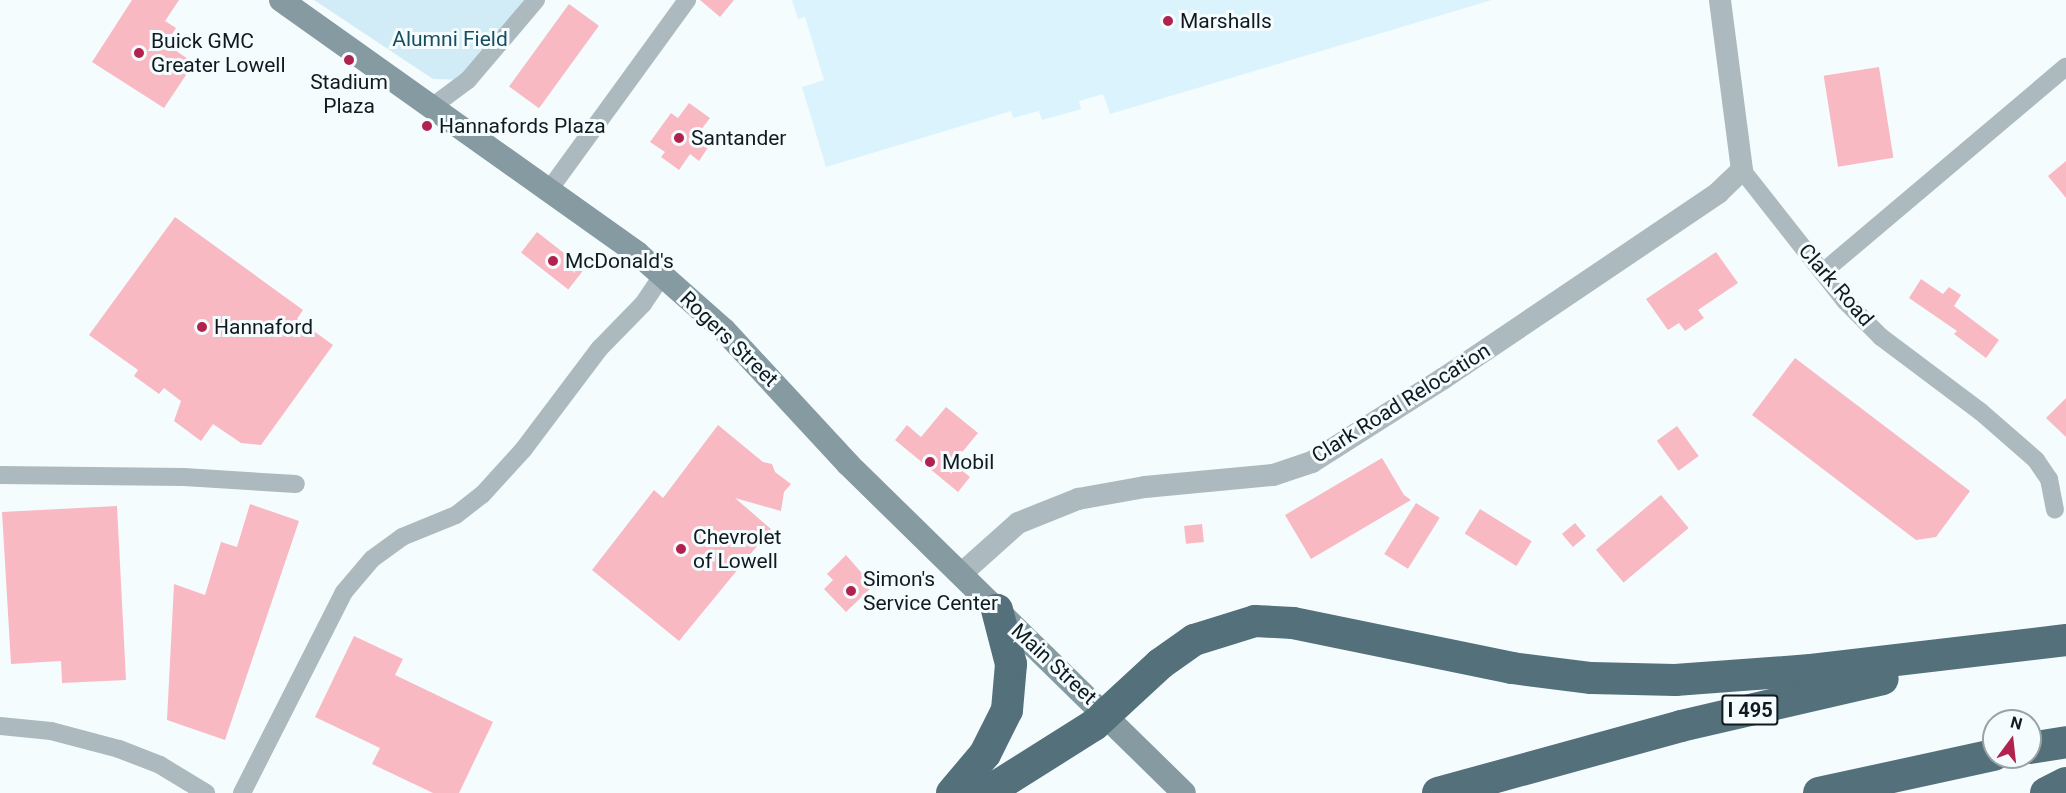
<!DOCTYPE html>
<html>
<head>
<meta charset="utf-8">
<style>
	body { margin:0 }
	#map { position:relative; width:2066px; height:793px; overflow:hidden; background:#f5fcfe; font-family:Roboto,sans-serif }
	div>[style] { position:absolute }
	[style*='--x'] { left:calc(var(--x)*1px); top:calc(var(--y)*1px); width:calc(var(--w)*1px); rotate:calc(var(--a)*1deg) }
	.built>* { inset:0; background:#daf3fc }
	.green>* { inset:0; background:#d1ecf7 }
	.building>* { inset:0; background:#f9b9c3; transform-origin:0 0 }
	.minor>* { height:18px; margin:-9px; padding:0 9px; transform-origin:9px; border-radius:9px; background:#acbabf }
	.tertiary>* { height:22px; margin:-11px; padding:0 11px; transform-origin:11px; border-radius:11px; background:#acbabf }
	.secondary>* { height:24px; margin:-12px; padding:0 12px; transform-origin:12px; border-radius:12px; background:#869aa2 }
	.motorway>* { height:32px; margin:-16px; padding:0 16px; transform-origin:16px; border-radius:16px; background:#53707b }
	.dots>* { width:16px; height:16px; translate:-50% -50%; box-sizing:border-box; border:3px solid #f5fcfe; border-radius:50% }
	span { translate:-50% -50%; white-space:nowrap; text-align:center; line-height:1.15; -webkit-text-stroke:6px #f5fcfe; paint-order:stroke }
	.shield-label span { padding:2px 4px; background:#f5fcfe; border:2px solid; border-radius:4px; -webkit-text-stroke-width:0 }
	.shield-label { font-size:20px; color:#0f1b20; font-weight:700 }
	.poi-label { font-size:21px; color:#0f1b20 }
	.left { translate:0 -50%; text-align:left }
	.park-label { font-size:21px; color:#184d5e }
	.street-label { font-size:21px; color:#0f1b20 }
	.north { position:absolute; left:1982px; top:709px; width:60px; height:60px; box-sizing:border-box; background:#f5fcfe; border:2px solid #99a2a5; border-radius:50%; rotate:15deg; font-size:16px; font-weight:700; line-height:24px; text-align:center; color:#0f1b20 }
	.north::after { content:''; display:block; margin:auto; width:21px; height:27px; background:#b2224f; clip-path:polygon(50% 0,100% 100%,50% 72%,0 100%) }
</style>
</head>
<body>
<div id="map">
	<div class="built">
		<i style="clip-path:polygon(792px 0,1492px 0,1110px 114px,1103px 94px,1079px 101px,1081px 109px,1042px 120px,1039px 111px,1013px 118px,1011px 111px,826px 167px,802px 87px,824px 80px,805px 17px,798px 19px)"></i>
	</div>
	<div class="green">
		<i style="clip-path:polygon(314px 0,530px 0,468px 80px,433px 79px)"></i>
	</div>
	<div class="building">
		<i style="clip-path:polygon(132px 0,179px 0,165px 21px,176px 28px,166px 44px,194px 63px,164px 108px,92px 62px)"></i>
		<i style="clip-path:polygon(700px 0,734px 0,720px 17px)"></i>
		<i style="left:569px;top:4px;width:37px;height:102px;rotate:36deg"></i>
		<i style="left:1879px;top:67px;width:92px;height:56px;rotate:81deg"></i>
		<i style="clip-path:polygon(689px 103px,710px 118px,698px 134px,711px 143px,699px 161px,690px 154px,679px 170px,661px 157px,665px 152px,650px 142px,671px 113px,678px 118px)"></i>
		<i style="clip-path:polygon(2066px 161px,2066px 198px,2048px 176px)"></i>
		<i style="clip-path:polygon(175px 217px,303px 310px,297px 319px,333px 345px,261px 445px,241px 443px,213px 424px,201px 441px,174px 421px,181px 401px,164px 388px,159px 394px,134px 376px,138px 370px,89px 335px)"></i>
		<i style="left:537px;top:232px;width:60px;height:26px;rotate:38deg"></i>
		<i style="clip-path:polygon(1716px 252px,1738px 283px,1698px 310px,1704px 318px,1685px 331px,1679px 323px,1668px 330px,1646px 299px)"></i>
		<i style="clip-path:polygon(1921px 279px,1943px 294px,1949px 287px,1961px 295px,1954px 306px,1999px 340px,1986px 358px,1954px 334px,1957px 331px,1909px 298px)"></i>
		<i style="clip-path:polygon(1795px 358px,1970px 491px,1936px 537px,1916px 540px,1752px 415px)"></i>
		<i style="clip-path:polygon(2066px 398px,2066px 437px,2046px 418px)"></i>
		<i style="clip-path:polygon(946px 407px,978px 433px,953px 463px,970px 477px,958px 492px,895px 440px,907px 425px,921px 437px)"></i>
		<i style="clip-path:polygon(718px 425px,763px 462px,772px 464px,775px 472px,791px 484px,784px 492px,781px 511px,735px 498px,771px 529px,679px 641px,592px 570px,654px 490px,663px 498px)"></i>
		<i style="left:1677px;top:426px;width:37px;height:25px;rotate:54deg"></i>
		<i style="clip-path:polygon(1382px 458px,1404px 495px,1411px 500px,1311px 559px,1285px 515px)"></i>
		<i style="left:1661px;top:495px;width:43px;height:85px;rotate:50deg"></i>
		<i style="left:1416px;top:503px;width:28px;height:60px;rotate:32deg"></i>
		<i style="clip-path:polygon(250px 504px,299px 521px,225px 740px,167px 720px,174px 584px,205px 595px,221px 542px,237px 547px)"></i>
		<i style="clip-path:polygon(117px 506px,126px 680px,62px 683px,61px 661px,11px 664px,2px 512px)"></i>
		<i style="left:1480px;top:509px;width:61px;height:29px;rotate:32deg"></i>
		<i style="left:1575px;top:523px;width:17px;height:17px;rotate:50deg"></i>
		<i style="left:1202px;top:524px;width:18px;height:18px;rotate:84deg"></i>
		<i style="clip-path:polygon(846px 555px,873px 586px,846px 612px,824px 589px,833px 580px,827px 574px)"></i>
		<i style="clip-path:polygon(354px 636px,403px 659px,395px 675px,493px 722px,459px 793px,433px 793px,372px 764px,380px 748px,315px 717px)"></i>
	</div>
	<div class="minor">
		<i style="--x:433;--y:106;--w:44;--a:-36.6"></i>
		<i style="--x:468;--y:80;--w:105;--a:-49.6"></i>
		<i style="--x:1742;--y:170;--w:167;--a:51.8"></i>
		<i style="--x:1845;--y:301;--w:51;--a:45"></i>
		<i style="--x:1881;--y:337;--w:125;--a:36.9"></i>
		<i style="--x:1981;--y:412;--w:73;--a:41.1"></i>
		<i style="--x:2036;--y:460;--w:23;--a:56"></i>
		<i style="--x:2049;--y:479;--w:31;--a:79"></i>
		<i style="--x:549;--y:190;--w:235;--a:-54"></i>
		<i style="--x:1823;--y:272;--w:318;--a:-40.2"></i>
		<i style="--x:0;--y:475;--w:184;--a:0.6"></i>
		<i style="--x:184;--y:477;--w:112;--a:3.6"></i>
		<i style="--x:0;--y:726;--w:51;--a:5.6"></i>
		<i style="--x:51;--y:731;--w:70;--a:14.8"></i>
		<i style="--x:119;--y:749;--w:44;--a:21.3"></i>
		<i style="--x:160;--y:765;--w:54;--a:31.3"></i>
		<i style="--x:242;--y:793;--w:225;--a:-63.1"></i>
		<i style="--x:344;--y:592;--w:43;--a:-49.7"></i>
		<i style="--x:372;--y:559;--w:37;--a:-36"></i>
		<i style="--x:402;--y:537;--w:58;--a:-22.2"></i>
		<i style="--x:456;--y:515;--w:33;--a:-38"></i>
		<i style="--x:482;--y:495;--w:61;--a:-47.7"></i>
		<i style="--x:523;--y:450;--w:128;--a:-53"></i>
		<i style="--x:600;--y:348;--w:62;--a:-45.7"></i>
		<i style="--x:643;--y:304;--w:34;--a:-56"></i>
	</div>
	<div class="tertiary">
		<i style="--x:961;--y:574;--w:76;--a:-41.8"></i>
		<i style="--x:1018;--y:523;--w:65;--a:-21.8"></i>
		<i style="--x:1078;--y:499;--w:68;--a:-10.2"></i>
		<i style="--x:1145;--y:487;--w:129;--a:-5.4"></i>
		<i style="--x:1273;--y:475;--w:41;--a:-18.4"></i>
		<i style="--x:1312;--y:462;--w:156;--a:-32.5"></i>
		<i style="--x:1444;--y:378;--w:331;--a:-34"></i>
		<i style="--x:1718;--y:193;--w:33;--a:-44"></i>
		<i style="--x:1742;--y:170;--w:171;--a:-97.4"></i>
	</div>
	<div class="secondary">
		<i style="--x:281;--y:0;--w:437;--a:35.4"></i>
		<i style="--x:637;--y:253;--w:116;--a:41.5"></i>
		<i style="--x:724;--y:330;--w:183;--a:47.2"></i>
		<i style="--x:848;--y:464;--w:470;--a:44.4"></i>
	</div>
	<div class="motorway">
		<i style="--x:2030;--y:748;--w:36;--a:-9"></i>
		<i style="--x:952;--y:793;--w:51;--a:-49.8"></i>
		<i style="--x:985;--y:754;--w:49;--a:-63.4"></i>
		<i style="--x:1007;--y:710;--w:46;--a:-85"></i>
		<i style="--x:1011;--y:664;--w:56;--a:-104.5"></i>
		<i style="--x:986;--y:793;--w:128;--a:-32.2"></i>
		<i style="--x:1094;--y:725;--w:90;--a:-42.7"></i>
		<i style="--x:1160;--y:664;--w:42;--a:-35.2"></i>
		<i style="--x:1194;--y:640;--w:64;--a:-17.3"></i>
		<i style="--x:1255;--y:621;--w:38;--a:3"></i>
		<i style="--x:1293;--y:623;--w:224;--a:11.6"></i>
		<i style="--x:1512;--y:668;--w:80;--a:7.2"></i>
		<i style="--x:1591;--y:678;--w:84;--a:1.4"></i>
		<i style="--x:1675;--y:680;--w:136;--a:-4.2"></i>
		<i style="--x:1811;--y:670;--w:257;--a:-6.7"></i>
		<i style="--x:1438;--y:793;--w:252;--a:-15.4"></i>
		<i style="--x:1681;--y:726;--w:207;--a:-13.1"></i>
		<i style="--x:1819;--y:793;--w:179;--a:-12.3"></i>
		<i style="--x:2046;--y:793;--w:22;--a:-27"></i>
	</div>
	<div class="dots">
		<i style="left:1168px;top:21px;background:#b2224f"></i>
		<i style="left:139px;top:53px;background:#b2224f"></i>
		<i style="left:349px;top:60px;background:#b2224f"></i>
		<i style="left:427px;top:126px;background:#b2224f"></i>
		<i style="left:679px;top:138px;background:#b2224f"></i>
		<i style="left:553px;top:261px;background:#b2224f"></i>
		<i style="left:202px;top:327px;background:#b2224f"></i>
		<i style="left:930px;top:462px;background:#b2224f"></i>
		<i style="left:681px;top:549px;background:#b2224f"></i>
		<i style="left:851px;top:591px;background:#b2224f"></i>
	</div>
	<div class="shield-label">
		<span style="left:1750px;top:710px">I 495</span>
	</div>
	<div class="poi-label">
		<span class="left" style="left:1180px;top:21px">Marshalls</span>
		<span class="left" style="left:151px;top:53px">Buick GMC<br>Greater Lowell</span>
		<span style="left:349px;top:94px">Stadium<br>Plaza</span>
		<span class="left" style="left:439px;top:126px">Hannafords Plaza</span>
		<span class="left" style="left:691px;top:138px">Santander</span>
		<span class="left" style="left:565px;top:261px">McDonald's</span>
		<span class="left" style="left:214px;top:327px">Hannaford</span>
		<span class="left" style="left:942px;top:462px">Mobil</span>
		<span class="left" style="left:693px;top:549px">Chevrolet<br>of Lowell</span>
		<span class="left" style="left:863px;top:591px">Simon's<br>Service Center</span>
	</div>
	<div class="park-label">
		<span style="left:450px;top:39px">Alumni Field</span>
	</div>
	<div class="street-label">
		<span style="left:1836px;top:285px;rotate:49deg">Clark Road</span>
		<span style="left:729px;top:339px;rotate:44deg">Rogers Street</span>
		<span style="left:1401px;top:403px;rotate:-32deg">Clark Road Relocation</span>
		<span style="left:1054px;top:664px;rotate:43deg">Main Street</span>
	</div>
	<div class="north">N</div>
</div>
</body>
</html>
